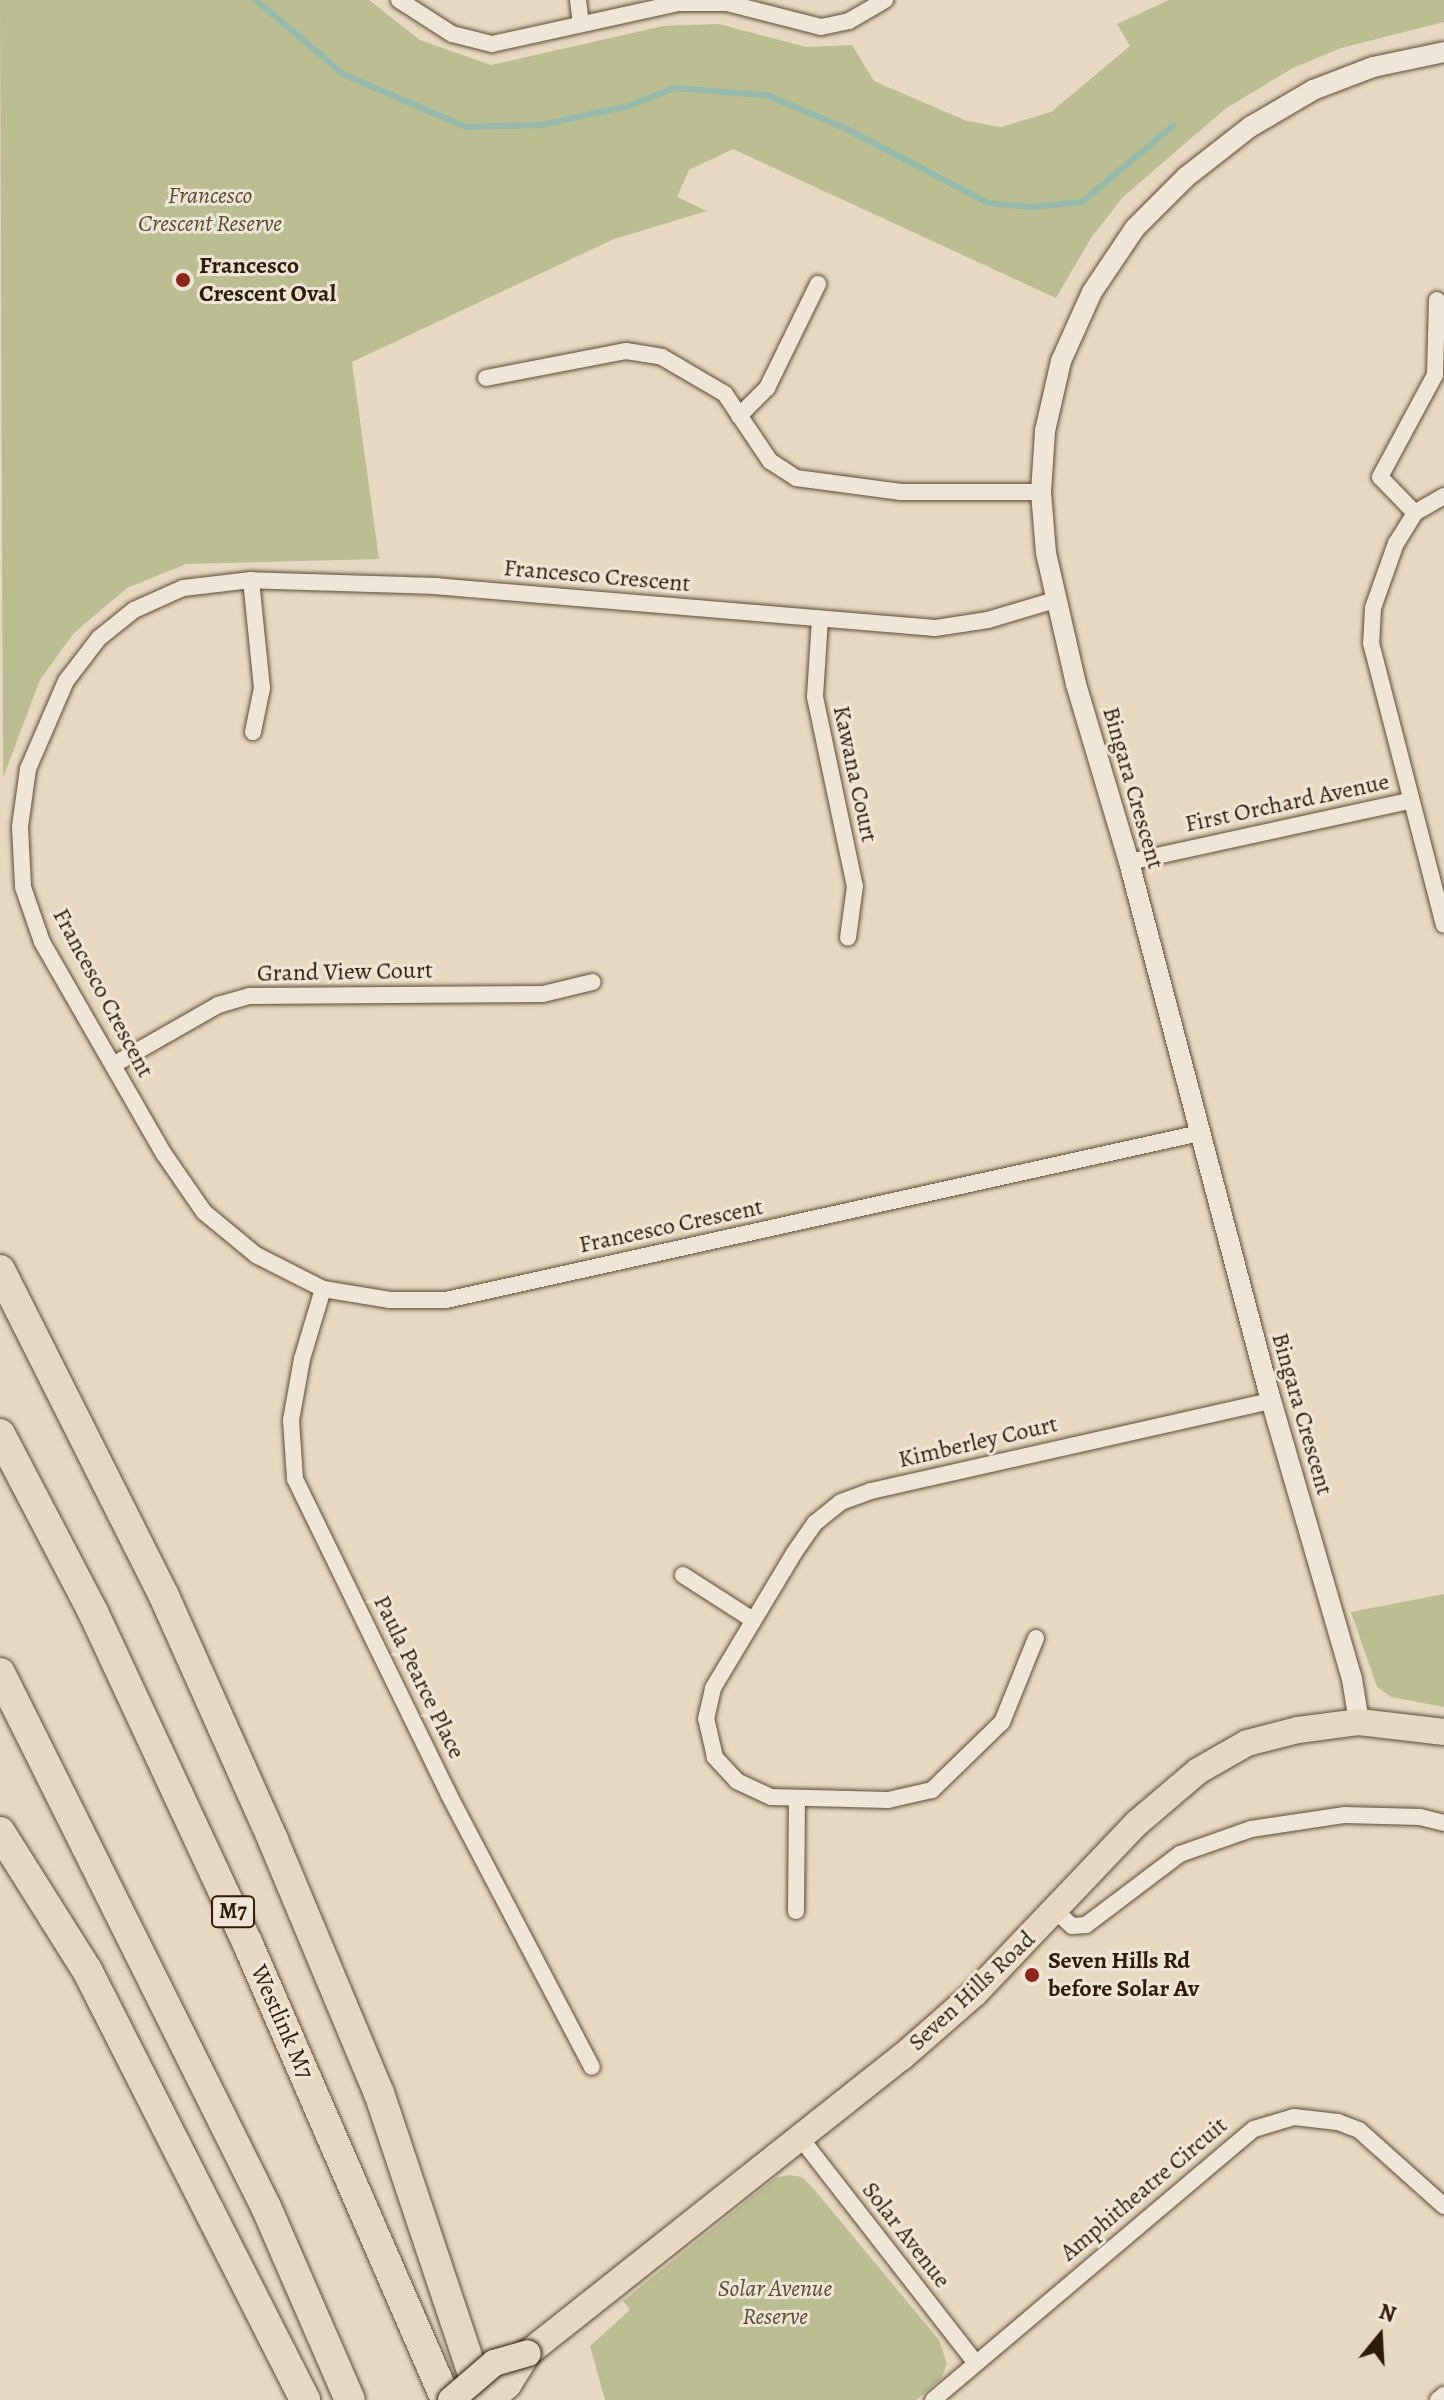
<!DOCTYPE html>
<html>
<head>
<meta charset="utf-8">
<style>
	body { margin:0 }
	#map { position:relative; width:1444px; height:2400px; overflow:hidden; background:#e7d9c1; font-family:Alegreya,serif }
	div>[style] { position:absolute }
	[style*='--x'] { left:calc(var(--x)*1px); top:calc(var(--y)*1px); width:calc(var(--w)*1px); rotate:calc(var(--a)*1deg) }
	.green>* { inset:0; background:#babe90 }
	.stream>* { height:6px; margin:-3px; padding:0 3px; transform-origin:3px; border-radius:3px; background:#97baae }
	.roads { filter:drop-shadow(0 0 2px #5c4b36) drop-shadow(0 0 2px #5c4b36) }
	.minor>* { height:16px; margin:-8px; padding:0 8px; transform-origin:8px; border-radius:8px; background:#efe6d7 }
	.tertiary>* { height:20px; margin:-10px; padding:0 10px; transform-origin:10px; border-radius:10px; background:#efe6d7 }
	.primary>* { height:26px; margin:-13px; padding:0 13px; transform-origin:13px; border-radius:13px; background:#e7d9c1 }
	.motorway>* { height:30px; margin:-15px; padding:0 15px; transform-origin:15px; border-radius:15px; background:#e7d9c1 }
	.bridges { filter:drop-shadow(0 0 2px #2e1c08) drop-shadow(0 0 2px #2e1c08) }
	.primary-bridge>* { height:26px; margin:-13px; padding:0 13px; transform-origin:13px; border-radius:13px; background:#e7d9c1 }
	.dots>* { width:22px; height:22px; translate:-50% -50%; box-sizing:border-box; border:4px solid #efe6d7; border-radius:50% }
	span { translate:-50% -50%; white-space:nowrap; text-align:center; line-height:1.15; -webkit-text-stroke:6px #efe6d7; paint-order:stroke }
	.shield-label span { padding:2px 6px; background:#efe6d7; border:2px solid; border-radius:6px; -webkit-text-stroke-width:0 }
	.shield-label { font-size:22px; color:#2e1c08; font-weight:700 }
	.park-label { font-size:24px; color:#584d31; font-style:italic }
	.poi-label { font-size:24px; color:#2e1c08; font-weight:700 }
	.left { translate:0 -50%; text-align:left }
	.street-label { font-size:24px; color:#2e1c08 }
	.north { position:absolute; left:1340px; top:2296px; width:80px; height:80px; -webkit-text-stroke:6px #efe6d7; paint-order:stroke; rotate:18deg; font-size:22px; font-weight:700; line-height:32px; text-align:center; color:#2e1c08 }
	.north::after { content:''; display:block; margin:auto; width:28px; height:36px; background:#2e1c08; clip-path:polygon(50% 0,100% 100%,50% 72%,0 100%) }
</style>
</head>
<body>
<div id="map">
	<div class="green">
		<i style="clip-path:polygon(0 0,369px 0,420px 40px,491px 65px,663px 26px,719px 24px,806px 47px,852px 45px,874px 81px,967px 121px,1001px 127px,1051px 112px,1130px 46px,1117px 24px,1169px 0,1444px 0,1444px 22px,1341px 48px,1293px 68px,1225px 109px,1123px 197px,1091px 238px,1056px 298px,733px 149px,689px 170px,677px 197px,707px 211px,614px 239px,352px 362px,379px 559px,186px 564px,127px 588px,74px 633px,40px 680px,3px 778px)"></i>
		<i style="clip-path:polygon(1444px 1594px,1444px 1707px,1391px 1697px,1377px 1687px,1351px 1612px)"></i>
		<i style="clip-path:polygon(789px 2175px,802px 2177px,813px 2188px,939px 2340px,947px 2364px,941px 2379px,916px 2400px,605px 2400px,590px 2346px,630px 2310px,623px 2301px,775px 2178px)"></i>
	</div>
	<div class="stream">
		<i style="--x:256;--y:0;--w:114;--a:40.4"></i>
		<i style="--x:343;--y:74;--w:134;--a:23.3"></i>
		<i style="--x:466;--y:127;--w:75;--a:-1.5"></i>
		<i style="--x:541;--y:125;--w:90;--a:-12.2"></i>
		<i style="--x:629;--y:106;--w:48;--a:-21.8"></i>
		<i style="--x:674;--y:88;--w:92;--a:4.4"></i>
		<i style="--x:766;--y:95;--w:88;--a:22.8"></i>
		<i style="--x:847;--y:129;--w:159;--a:27.7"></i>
		<i style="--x:988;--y:203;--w:44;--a:5.2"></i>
		<i style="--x:1032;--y:207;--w:50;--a:-5.7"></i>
		<i style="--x:1082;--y:202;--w:119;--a:-39.9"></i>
	</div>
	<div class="roads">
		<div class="minor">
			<i style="--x:399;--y:0;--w:63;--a:32.7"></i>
			<i style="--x:452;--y:34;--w:41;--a:14"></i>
			<i style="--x:492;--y:44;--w:190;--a:-12.4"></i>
			<i style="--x:678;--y:3;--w:49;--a:0"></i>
			<i style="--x:727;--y:3;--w:97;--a:14.3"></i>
			<i style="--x:821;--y:27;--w:29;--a:-12"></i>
			<i style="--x:849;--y:21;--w:42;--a:-30.3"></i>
			<i style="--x:578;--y:0;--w:24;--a:83"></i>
			<i style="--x:486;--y:378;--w:143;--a:-10.9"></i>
			<i style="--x:626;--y:351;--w:36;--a:9"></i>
			<i style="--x:662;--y:357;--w:73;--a:30.4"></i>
			<i style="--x:725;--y:394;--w:81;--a:56.1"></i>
			<i style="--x:770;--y:461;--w:31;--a:33"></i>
			<i style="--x:796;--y:478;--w:106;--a:7.6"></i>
			<i style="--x:901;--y:492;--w:140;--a:0"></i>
			<i style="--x:739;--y:416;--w:40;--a:-45"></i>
			<i style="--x:767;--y:388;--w:116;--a:-63.9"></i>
			<i style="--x:1444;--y:496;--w:34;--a:150"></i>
			<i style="--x:1415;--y:513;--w:36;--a:122"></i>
			<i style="--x:1396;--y:543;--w:69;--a:109.5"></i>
			<i style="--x:1373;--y:608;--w:35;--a:93"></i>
			<i style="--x:1371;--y:643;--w:291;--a:75.5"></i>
			<i style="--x:1415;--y:513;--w:50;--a:-134.2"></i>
			<i style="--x:1380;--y:477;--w:116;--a:-61.7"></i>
			<i style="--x:1435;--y:375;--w:75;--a:-88.5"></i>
			<i style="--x:251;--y:580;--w:109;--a:84.2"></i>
			<i style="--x:262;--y:688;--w:45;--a:101.6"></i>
			<i style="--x:1055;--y:600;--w:70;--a:163.4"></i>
			<i style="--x:988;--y:620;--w:54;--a:171.4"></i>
			<i style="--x:935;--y:628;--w:500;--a:-175.2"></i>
			<i style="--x:437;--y:586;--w:186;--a:-178.2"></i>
			<i style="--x:251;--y:580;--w:68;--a:173.3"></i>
			<i style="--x:183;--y:588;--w:54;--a:155.8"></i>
			<i style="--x:134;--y:610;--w:45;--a:141.3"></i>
			<i style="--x:99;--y:638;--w:54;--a:127.5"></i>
			<i style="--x:66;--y:681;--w:96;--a:113.4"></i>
			<i style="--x:28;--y:769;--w:59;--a:97.9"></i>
			<i style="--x:20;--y:827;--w:60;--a:87.1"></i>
			<i style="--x:23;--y:887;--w:58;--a:70.9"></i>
			<i style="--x:42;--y:942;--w:245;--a:60.1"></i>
			<i style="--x:164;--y:1154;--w:70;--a:55.4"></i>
			<i style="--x:204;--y:1212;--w:67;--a:39.6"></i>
			<i style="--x:256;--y:1255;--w:75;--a:26.9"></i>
			<i style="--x:323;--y:1289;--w:68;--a:9.3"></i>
			<i style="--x:390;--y:1300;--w:56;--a:0"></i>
			<i style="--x:446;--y:1300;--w:772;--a:-12.49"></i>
			<i style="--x:820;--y:619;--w:78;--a:93.7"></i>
			<i style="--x:815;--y:697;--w:193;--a:78.1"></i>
			<i style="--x:855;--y:886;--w:52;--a:97.7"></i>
			<i style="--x:1129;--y:862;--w:287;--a:-12.3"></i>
			<i style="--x:113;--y:1065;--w:121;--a:-29.7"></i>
			<i style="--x:218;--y:1005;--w:32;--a:-16"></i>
			<i style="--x:249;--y:996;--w:294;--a:-0.4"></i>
			<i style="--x:543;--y:994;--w:51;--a:-13.5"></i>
			<i style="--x:323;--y:1289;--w:73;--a:106.7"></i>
			<i style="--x:302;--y:1359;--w:62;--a:100.2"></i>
			<i style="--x:291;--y:1420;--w:59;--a:86.1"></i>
			<i style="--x:295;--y:1479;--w:352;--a:64"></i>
			<i style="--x:449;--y:1795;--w:307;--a:62.3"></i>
			<i style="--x:683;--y:1575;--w:83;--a:32.7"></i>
			<i style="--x:1036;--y:1638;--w:91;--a:112"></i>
			<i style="--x:1002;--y:1722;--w:98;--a:135.8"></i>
			<i style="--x:932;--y:1790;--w:45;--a:167.2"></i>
			<i style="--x:888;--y:1800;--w:117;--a:-178.5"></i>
			<i style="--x:771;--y:1797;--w:38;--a:-155"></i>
			<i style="--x:737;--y:1781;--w:33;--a:-133"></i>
			<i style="--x:715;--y:1757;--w:39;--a:-103"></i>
			<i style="--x:706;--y:1719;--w:32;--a:-77"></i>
			<i style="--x:713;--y:1688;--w:157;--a:-59"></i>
			<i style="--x:794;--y:1553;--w:37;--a:-55"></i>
			<i style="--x:815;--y:1523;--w:33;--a:-39"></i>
			<i style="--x:841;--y:1502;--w:32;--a:-20"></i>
			<i style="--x:871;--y:1491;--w:410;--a:-12.7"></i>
			<i style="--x:796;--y:1911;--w:111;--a:-89.5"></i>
			<i style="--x:1056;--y:1911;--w:22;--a:43"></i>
			<i style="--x:1072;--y:1926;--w:14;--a:-4"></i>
			<i style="--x:1086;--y:1925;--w:118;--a:-37.1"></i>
			<i style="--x:1180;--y:1854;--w:75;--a:-19.4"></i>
			<i style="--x:1251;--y:1829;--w:95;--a:-8.5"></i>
			<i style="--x:1345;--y:1815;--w:75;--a:1.5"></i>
			<i style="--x:1420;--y:1817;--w:25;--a:14"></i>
			<i style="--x:799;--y:2136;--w:288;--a:52.1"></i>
			<i style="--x:933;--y:2400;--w:420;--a:-40.2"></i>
			<i style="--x:1254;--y:2129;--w:42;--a:-16.7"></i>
			<i style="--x:1294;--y:2117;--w:44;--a:6.5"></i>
			<i style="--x:1338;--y:2122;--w:22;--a:21"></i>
			<i style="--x:1359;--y:2130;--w:114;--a:41.8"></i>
			<i style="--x:1438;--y:2400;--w:8;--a:-40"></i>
		</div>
		<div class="tertiary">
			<i style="--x:1359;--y:1722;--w:44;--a:-99.2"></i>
			<i style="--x:1352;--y:1679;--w:290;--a:-106.2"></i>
			<i style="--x:1271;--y:1401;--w:557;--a:-104.76"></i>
			<i style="--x:1129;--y:862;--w:186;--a:-106.6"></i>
			<i style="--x:1076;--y:684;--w:134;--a:-102.9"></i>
			<i style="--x:1046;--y:553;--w:61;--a:-94.7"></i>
			<i style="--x:1041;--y:492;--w:61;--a:-86.2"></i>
			<i style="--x:1045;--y:431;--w:72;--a:-77.1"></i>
			<i style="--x:1061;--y:361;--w:76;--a:-65.8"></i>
			<i style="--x:1092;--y:292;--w:77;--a:-56.1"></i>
			<i style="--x:1135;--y:228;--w:72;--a:-45"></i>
			<i style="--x:1186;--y:177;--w:81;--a:-38"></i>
			<i style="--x:1250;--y:127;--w:73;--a:-30.4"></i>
			<i style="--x:1313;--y:90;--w:64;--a:-21"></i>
			<i style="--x:1373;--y:67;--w:73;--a:-11.9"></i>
		</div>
		<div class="primary">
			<i style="--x:491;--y:2400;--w:23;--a:-41"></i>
			<i style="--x:508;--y:2385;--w:38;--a:-58"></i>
			<i style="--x:528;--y:2353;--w:477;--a:-38.4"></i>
			<i style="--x:902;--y:2057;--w:97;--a:-41.2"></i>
			<i style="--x:975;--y:1993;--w:235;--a:-46.4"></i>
			<i style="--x:1137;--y:1823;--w:80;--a:-40.4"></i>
			<i style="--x:1198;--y:1771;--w:56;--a:-29.7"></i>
			<i style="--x:1247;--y:1743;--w:53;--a:-14.3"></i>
			<i style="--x:1298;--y:1730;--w:62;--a:-7.5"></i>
			<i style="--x:1359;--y:1722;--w:86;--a:6.7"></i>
		</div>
		<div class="motorway">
			<i style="--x:0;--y:1270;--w:365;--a:63.3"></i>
			<i style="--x:164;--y:1596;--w:267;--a:65.9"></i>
			<i style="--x:273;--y:1840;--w:274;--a:67.3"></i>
			<i style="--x:379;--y:2093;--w:324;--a:71.5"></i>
			<i style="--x:0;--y:1434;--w:201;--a:62.4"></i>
			<i style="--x:93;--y:1612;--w:364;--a:65"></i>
			<i style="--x:247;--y:1942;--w:499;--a:66.5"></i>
			<i style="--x:0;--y:1673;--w:597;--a:63.52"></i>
			<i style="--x:266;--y:2207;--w:210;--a:66.5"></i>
			<i style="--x:0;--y:1832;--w:163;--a:57.8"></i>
			<i style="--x:87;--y:1970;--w:482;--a:63.1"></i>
		</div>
	</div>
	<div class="bridges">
		<div class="primary-bridge">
			<i style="--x:451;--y:2400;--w:57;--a:-40.7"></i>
			<i style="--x:494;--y:2363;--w:35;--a:-16"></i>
		</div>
	</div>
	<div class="dots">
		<i style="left:183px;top:280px;background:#8f2418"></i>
		<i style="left:1032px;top:1975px;background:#8f2418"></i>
	</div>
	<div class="shield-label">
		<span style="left:233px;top:1912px">M7</span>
	</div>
	<div class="park-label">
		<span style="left:210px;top:210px">Francesco<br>Crescent Reserve</span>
		<span style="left:775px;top:2303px">Solar Avenue<br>Reserve</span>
	</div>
	<div class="poi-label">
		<span class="left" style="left:199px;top:280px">Francesco<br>Crescent Oval</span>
		<span class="left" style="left:1048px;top:1975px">Seven Hills Rd<br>before Solar Av</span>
	</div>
	<div class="street-label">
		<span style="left:597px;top:576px;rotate:5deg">Francesco Crescent</span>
		<span style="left:855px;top:774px;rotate:78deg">Kawana Court</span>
		<span style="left:1133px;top:788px;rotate:74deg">Bingara Crescent</span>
		<span style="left:1287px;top:803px;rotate:-12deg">First Orchard Avenue</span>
		<span style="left:345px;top:972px;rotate:-1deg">Grand View Court</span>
		<span style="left:103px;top:993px;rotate:62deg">Francesco Crescent</span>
		<span style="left:671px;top:1226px;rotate:-12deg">Francesco Crescent</span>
		<span style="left:1302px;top:1414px;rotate:74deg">Bingara Crescent</span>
		<span style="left:978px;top:1442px;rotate:-13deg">Kimberley Court</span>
		<span style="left:419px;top:1677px;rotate:64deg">Paula Pearce Place</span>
		<span style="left:972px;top:1991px;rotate:-43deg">Seven Hills Road</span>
		<span style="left:282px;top:2022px;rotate:66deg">Westlink M7</span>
		<span style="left:1144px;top:2189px;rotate:-40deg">Amphitheatre Circuit</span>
		<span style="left:906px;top:2235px;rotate:52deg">Solar Avenue</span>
	</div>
	<div class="north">N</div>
</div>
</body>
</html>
